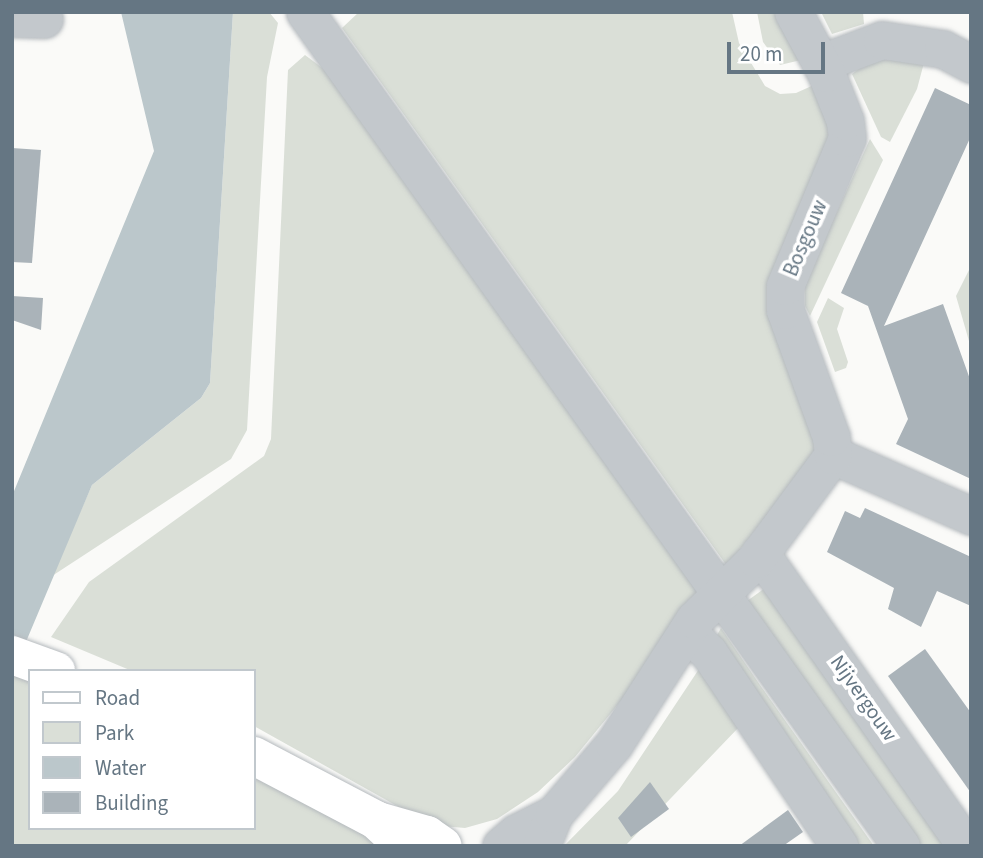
<!DOCTYPE html>
<html>
<head>
<meta charset="utf-8">
<style>
	body { margin:0 }
	#map { position:relative; width:983px; height:858px; overflow:hidden; background:#fafaf8; font-family:"Source Sans 3",sans-serif }
	div>[style] { position:absolute }
	[style*='--x'] { left:calc(var(--x)*1px); top:calc(var(--y)*1px); width:calc(var(--w)*1px); rotate:calc(var(--a)*1deg) }
	.green>* { inset:0; background:#dadfd7 }
	.water>* { inset:0; background:#bbc7cb }
	.building>* { inset:0; background:#aab3b9 }
	.roads { filter:drop-shadow(0 0 2px #b5babe) drop-shadow(0 0 2px #b5babe) }
	.minor>* { height:37px; margin:-18.5px; padding:0 18.5px; transform-origin:18.5px; border-radius:18.5px; background:#c3c8cc }
	.major>* { height:38px; margin:-19px; padding:0 19px; transform-origin:19px; border-radius:19px; background:#fff }
	span { translate:-50% -50%; white-space:nowrap; text-align:center; line-height:1.15; -webkit-text-stroke:7px #fff; paint-order:stroke }
	.street-label { font-size:21px; color:#657683 }
	.frame { position:absolute; inset:0; border:14px solid #657683; pointer-events:none }
	.legend { position:absolute; left:28px; top:669px; width:228px; height:161px; box-sizing:border-box; background:#fff; border:2px solid #c1c8cd; margin:0; padding:9px 12px; list-style:none; font-size:21px; color:#657683 }
	.legend li { display:flex; align-items:center; gap:14px; height:35px }
	.legend b { width:35px; border:2px solid #c1c8cd }
	.scale { position:absolute; left:727px; top:42px; width:98px; height:32px; box-sizing:border-box; border:4px solid #657683; border-top:0; padding-left:9px; font-size:21px; line-height:24px; white-space:nowrap; color:#657683; -webkit-text-stroke:5px #fff; paint-order:stroke }
</style>
</head>
<body>
<div id="map">
	<div class="green">
		<i style="clip-path:polygon(233px 12px,269px 12px,278px 23px,267px 77px,247px 430px,231px 459px,52px 576px,92px 485px,201px 398px,210px 383px)"></i>
		<i style="clip-path:polygon(359px 12px,732px 12px,739px 43px,765px 86px,780px 94px,796px 93px,816px 84px,832px 131px,768px 289px,817px 431px,815px 454px,727px 566px,342px 28px)"></i>
		<i style="clip-path:polygon(757px 12px,780px 12px,801px 60px,780px 65px,763px 42px)"></i>
		<i style="clip-path:polygon(821px 12px,863px 12px,864px 24px,832px 34px)"></i>
		<i style="clip-path:polygon(305px 55px,337px 79px,700px 591px,642px 675px,575px 757px,538px 792px,497px 819px,465px 828px,431px 825px,254px 726px,254px 671px,132px 671px,51px 637px,89px 582px,264px 456px,271px 439px,288px 70px)"></i>
		<i style="clip-path:polygon(873px 58px,925px 59px,917px 89px,890px 142px,881px 137px,852px 74px)"></i>
		<i style="clip-path:polygon(870px 139px,883px 160px,810px 316px,805px 306px,805px 282px)"></i>
		<i style="clip-path:polygon(971px 266px,971px 348px,956px 296px)"></i>
		<i style="clip-path:polygon(828px 298px,844px 308px,837px 329px,848px 362px,846px 368px,835px 372px,817px 322px)"></i>
		<i style="clip-path:polygon(768px 586px,949px 846px,920px 846px,761px 625px,747px 601px)"></i>
		<i style="clip-path:polygon(721px 628px,760px 685px,874px 846px,850px 846px,716px 637px)"></i>
		<i style="clip-path:polygon(701px 666px,740px 726px,625px 846px,564px 846px,618px 791px)"></i>
		<i style="clip-path:polygon(12px 667px,30px 671px,30px 828px,254px 828px,254px 773px,397px 846px,12px 846px)"></i>
	</div>
	<div class="water">
		<i style="clip-path:polygon(121px 12px,233px 12px,210px 383px,201px 398px,92px 485px,12px 675px,12px 496px,154px 151px)"></i>
	</div>
	<div class="building">
		<i style="clip-path:polygon(935px 88px,971px 105px,971px 136px,884px 326px,943px 304px,971px 382px,971px 479px,896px 444px,908px 419px,868px 306px,841px 293px)"></i>
		<i style="clip-path:polygon(12px 148px,41px 150px,32px 263px,12px 262px)"></i>
		<i style="clip-path:polygon(12px 296px,43px 298px,41px 330px,12px 320px)"></i>
		<i style="clip-path:polygon(865px 508px,971px 557px,971px 606px,937px 591px,921px 627px,888px 609px,894px 588px,827px 552px,845px 511px,860px 518px)"></i>
		<i style="clip-path:polygon(925px 649px,971px 713px,971px 793px,888px 676px)"></i>
		<i style="clip-path:polygon(650px 782px,669px 809px,631px 837px,618px 818px)"></i>
		<i style="clip-path:polygon(788px 810px,803px 832px,783px 846px,739px 846px)"></i>
	</div>
	<div class="roads">
		<div class="minor">
			<i style="--x:305;--y:12;--w:1025;--a:54.45"></i>
			<i style="--x:12;--y:18;--w:32;--a:2"></i>
			<i style="--x:821;--y:63;--w:65;--a:-20.7"></i>
			<i style="--x:882;--y:40;--w:62;--a:8.4"></i>
			<i style="--x:943;--y:49;--w:32;--a:28"></i>
			<i style="--x:833;--y:455;--w:151;--a:23.8"></i>
			<i style="--x:760;--y:553;--w:358;--a:54.9"></i>
			<i style="--x:687;--y:631;--w:31;--a:45"></i>
			<i style="--x:709;--y:653;--w:233;--a:56"></i>
			<i style="--x:501;--y:846;--w:20;--a:-41"></i>
			<i style="--x:516;--y:833;--w:42;--a:-26.6"></i>
			<i style="--x:541;--y:846;--w:35;--a:-68"></i>
			<i style="--x:554;--y:814;--w:92;--a:-49.4"></i>
			<i style="--x:614;--y:744;--w:148;--a:-57.2"></i>
			<i style="--x:694;--y:620;--w:87;--a:-44.5"></i>
			<i style="--x:756;--y:559;--w:129;--a:-53.5"></i>
			<i style="--x:833;--y:455;--w:18;--a:-96"></i>
			<i style="--x:831;--y:437;--w:135;--a:-109.9"></i>
			<i style="--x:785;--y:310;--w:24;--a:-90"></i>
			<i style="--x:785;--y:286;--w:160;--a:-67.3"></i>
			<i style="--x:847;--y:138;--w:17;--a:-97"></i>
			<i style="--x:845;--y:121;--w:52;--a:-111.6"></i>
			<i style="--x:826;--y:73;--w:69;--a:-118.4"></i>
		</div>
		<div class="major">
			<i style="--x:12;--y:655;--w:47;--a:20"></i>
			<i style="--x:254;--y:756;--w:138;--a:27.7"></i>
			<i style="--x:376;--y:820;--w:38;--a:43"></i>
			<i style="--x:378;--y:821;--w:51;--a:15.9"></i>
			<i style="--x:427;--y:835;--w:19;--a:35"></i>
		</div>
	</div>
	<div class="street-label">
		<span style="left:805px;top:238px;rotate:-67deg">Bosgouw</span>
		<span style="left:864px;top:698px;rotate:55deg">Nijvergouw</span>
	</div>
	<div class="frame"></div>
	<ul class="legend">
	<li><b style="height:9px;background:#fff"></b>Road</li>
	<li><b style="height:19px;background:#dadfd7"></b>Park</li>
	<li><b style="height:19px;background:#bbc7cb"></b>Water</li>
	<li><b style="height:19px;background:#aab3b9"></b>Building</li>
	</ul>
	<div class="scale">20 m</div>
</div>
</body>
</html>
